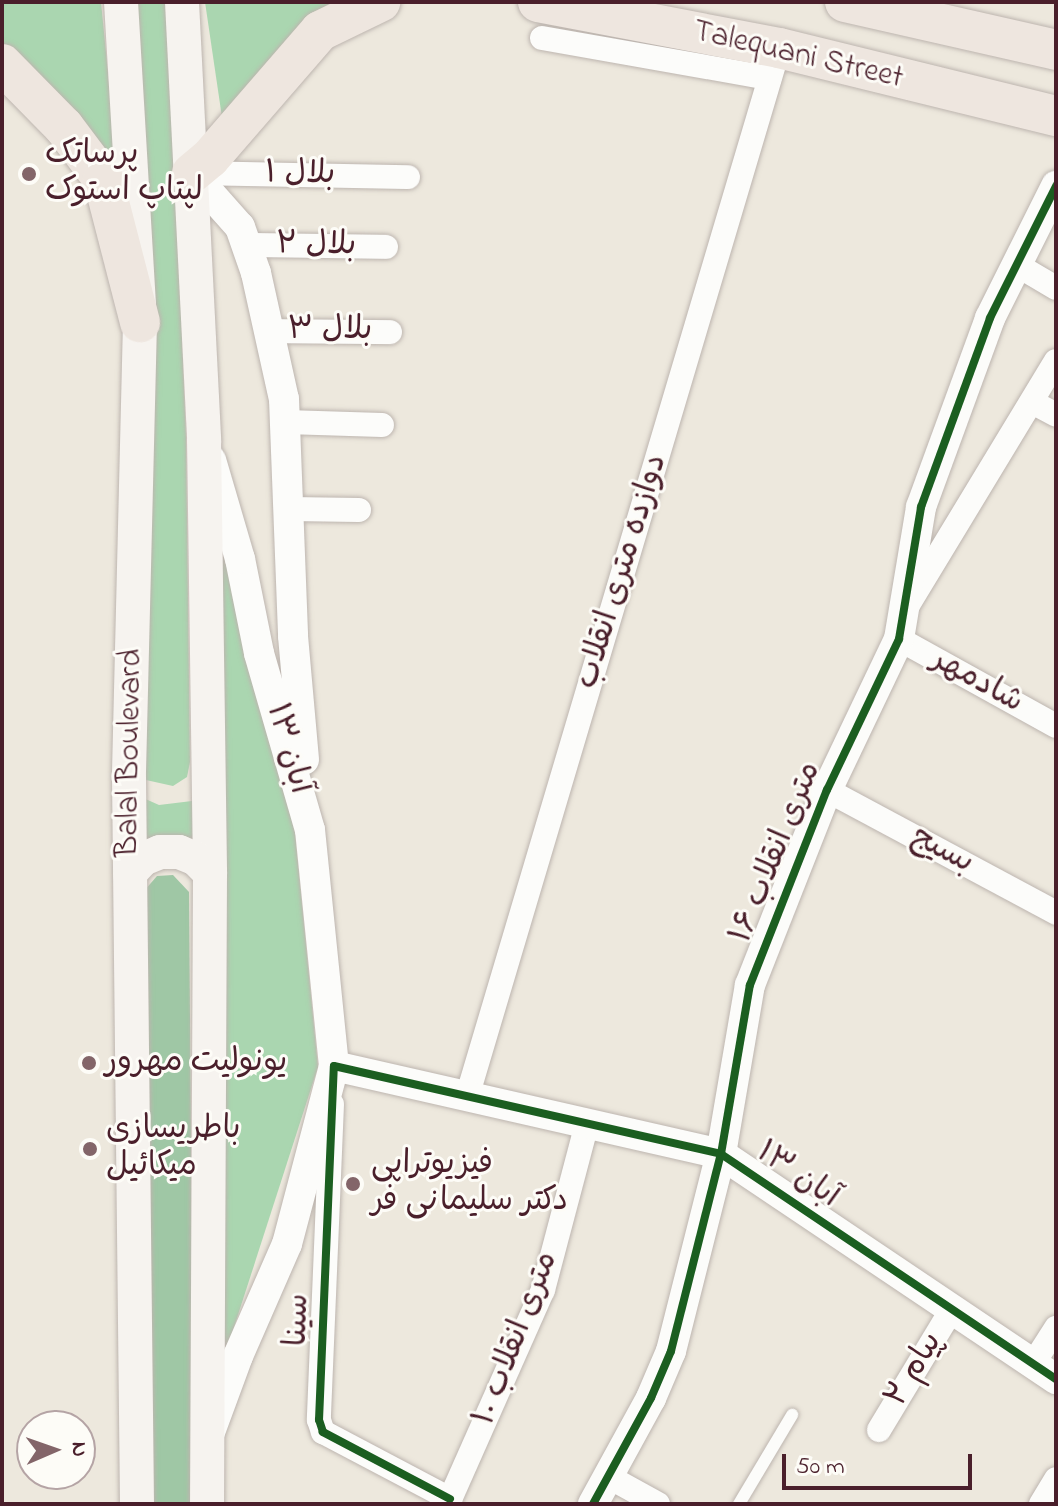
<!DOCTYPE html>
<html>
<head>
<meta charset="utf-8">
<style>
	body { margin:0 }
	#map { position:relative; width:1058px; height:1506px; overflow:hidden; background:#ede8dd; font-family:"Indie Flower","Playpen Sans Arabic",sans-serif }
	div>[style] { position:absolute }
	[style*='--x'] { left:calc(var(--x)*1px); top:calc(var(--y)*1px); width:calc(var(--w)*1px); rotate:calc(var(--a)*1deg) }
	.green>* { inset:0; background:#aad6b0 }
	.forest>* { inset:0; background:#9fc7a5 }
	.roads { filter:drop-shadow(0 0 2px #bdb5af) drop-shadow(0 0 2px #bdb5af) }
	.service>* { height:12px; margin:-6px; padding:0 6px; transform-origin:6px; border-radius:6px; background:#fcfcfa }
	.minor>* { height:24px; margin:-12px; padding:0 12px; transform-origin:12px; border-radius:12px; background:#fcfcfa }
	.tertiary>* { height:30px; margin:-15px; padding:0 15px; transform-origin:15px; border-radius:15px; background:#fcfcfa }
	.secondary>* { height:34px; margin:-17px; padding:0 17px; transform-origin:17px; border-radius:17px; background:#f6f3ef }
	.primary>* { height:40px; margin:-20px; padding:0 20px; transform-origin:20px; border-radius:20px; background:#eee6df }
	.cycleway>* { height:8px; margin:-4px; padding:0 4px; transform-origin:4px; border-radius:4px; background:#1b5e20 }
	.dots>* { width:22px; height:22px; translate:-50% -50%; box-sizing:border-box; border:4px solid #fdfcf7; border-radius:50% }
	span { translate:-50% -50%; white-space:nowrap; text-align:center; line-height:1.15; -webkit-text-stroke:6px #fdfcf7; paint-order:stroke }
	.street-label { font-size:32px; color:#4a1f2b }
	.poi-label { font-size:32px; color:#4a1f2b }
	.left { translate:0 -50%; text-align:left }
	.frame { position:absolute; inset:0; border:4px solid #4a1f2b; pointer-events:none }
	.north { position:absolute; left:16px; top:1410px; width:80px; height:80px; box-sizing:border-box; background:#fdfcf7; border:2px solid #b5a4a5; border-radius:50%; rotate:88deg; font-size:22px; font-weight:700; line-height:32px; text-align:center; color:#4a1f2b }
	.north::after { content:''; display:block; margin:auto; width:28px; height:36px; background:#836569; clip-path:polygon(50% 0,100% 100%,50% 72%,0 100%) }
	.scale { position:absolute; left:782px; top:1454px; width:190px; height:36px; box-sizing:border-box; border:4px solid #4a1f2b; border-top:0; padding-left:10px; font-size:24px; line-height:28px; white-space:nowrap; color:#4a1f2b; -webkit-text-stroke:6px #fdfcf7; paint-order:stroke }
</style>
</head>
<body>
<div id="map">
	<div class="green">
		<i style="clip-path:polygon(2px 2px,101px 2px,120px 195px,2px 51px)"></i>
		<i style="clip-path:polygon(127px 2px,169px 2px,186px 438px,190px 762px,187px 777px,173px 786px,146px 780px,142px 772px)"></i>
		<i style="clip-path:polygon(205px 2px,359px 2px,224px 131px)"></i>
		<i style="clip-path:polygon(216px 523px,295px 833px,318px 1067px,217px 1380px)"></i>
		<i style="clip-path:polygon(141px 797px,159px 805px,192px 801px,202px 853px,144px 853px)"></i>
	</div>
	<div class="forest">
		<i style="clip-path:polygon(173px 875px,189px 892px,194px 1504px,151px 1504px,144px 891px,157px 876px)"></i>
	</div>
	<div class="roads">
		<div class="service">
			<i style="--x:739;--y:1504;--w:104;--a:-59.2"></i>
		</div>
		<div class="minor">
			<i style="--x:542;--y:38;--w:231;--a:10"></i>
			<i style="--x:192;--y:173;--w:216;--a:1.1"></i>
			<i style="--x:246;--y:245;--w:140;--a:0.8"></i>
			<i style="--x:1017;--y:265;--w:45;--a:30.5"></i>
			<i style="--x:269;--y:331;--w:121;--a:0.5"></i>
			<i style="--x:1032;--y:402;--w:27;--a:28"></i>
			<i style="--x:286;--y:422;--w:96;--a:1.8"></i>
			<i style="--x:290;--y:509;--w:69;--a:0.8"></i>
			<i style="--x:908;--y:605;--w:285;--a:-58.8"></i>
			<i style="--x:899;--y:639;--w:179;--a:29"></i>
			<i style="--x:827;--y:790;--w:260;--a:28.2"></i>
			<i style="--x:467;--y:1097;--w:1094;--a:-73.44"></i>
			<i style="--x:332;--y:1104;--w:316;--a:92.4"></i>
			<i style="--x:319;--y:1420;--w:13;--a:72"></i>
			<i style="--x:323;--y:1432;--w:144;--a:27.8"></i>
			<i style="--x:1033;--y:1364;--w:43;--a:-57.4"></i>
			<i style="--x:879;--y:1430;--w:141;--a:-58.9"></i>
			<i style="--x:609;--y:1477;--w:56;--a:28.9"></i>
			<i style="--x:448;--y:1504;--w:234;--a:-66.1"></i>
			<i style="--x:543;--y:1290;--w:172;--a:-75.2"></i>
			<i style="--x:1041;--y:1504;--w:29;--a:-59"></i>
		</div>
		<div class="tertiary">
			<i style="--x:192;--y:173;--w:72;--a:48.4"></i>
			<i style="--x:240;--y:227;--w:49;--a:70.8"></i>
			<i style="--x:256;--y:273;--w:129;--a:77.5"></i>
			<i style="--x:284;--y:399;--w:237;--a:87.8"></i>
			<i style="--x:293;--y:636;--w:124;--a:84.9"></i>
			<i style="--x:334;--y:1066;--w:397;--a:12.8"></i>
			<i style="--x:721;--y:1154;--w:404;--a:33.9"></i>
			<i style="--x:210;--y:1432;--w:81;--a:-69.8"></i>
			<i style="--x:238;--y:1356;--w:122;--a:-66.4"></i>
			<i style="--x:287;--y:1244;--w:184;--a:-75.2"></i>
			<i style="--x:334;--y:1066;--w:237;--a:-95.8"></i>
			<i style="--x:310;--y:830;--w:184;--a:-106.1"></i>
			<i style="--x:259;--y:653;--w:96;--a:-101.4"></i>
			<i style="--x:240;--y:559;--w:103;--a:-106.3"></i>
			<i style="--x:593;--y:1504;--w:121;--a:-61.3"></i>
			<i style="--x:651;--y:1398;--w:51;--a:-66.9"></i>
			<i style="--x:671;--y:1351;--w:203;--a:-75.8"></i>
			<i style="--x:721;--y:1154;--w:171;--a:-80.3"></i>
			<i style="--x:750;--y:985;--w:210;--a:-68.5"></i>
			<i style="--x:827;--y:790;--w:167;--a:-64.5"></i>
			<i style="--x:899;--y:639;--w:134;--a:-80.5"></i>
			<i style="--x:921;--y:507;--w:201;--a:-69.9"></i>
			<i style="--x:990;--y:318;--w:148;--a:-63.4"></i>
		</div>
		<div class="secondary">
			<i style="--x:121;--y:2;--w:321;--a:86.6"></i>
			<i style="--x:140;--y:322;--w:455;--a:91.4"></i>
			<i style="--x:129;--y:777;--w:727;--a:89.37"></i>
			<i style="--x:182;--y:2;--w:438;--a:87.1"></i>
			<i style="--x:204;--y:439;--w:434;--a:89.2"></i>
			<i style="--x:210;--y:873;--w:631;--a:90.27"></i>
			<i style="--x:130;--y:873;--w:19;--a:-47"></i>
			<i style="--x:143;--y:859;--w:18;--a:-22"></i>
			<i style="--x:160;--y:852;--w:19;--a:0"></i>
			<i style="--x:179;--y:852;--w:18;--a:22"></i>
			<i style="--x:196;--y:859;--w:20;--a:45"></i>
		</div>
		<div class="primary">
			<i style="--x:538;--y:2;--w:245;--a:10.8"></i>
			<i style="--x:779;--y:48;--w:285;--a:13.8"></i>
			<i style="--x:845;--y:2;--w:216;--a:12.8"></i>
			<i style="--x:2;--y:64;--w:88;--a:45.5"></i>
			<i style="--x:64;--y:127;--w:65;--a:53.1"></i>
			<i style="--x:103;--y:179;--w:148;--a:75.5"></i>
			<i style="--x:192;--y:173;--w:23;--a:-40"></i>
			<i style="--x:210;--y:158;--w:168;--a:-49.1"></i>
			<i style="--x:320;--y:31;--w:67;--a:-25.8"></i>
		</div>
	</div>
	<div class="cycleway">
		<i style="--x:450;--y:1499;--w:144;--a:-152.2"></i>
		<i style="--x:323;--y:1432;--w:13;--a:-108"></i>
		<i style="--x:319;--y:1420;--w:354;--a:-87.6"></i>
		<i style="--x:334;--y:1066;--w:397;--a:12.8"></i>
		<i style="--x:721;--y:1154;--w:404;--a:33.9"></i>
		<i style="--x:593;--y:1504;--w:121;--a:-61.3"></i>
		<i style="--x:651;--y:1398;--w:51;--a:-66.9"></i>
		<i style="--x:671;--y:1351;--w:203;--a:-75.8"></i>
		<i style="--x:721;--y:1154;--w:171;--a:-80.3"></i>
		<i style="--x:750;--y:985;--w:210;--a:-68.5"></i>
		<i style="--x:827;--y:790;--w:167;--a:-64.5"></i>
		<i style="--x:899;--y:639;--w:134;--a:-80.5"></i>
		<i style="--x:921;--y:507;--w:201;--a:-69.9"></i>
		<i style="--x:990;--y:318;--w:148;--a:-63.4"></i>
	</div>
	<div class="dots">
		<i style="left:29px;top:174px;background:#836569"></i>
		<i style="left:89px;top:1063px;background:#836569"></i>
		<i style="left:90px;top:1149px;background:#836569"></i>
		<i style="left:353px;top:1184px;background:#836569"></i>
	</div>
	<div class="street-label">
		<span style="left:798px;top:56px;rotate:13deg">Talequani Street</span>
		<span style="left:300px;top:175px;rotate:1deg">بلال ۱</span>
		<span style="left:316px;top:246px;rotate:1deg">بلال ۲</span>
		<span style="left:330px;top:331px">بلال ۳</span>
		<span style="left:623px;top:572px;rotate:-73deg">دوازده متری انقلاب</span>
		<span style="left:977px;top:682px;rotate:29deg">شادمهر</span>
		<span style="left:287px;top:749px;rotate:74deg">۱۳ آبان</span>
		<span style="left:131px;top:753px;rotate:-89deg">Balal Boulevard</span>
		<span style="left:942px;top:851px;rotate:28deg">بسیج</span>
		<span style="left:777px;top:853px;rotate:-68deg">۱۶ متری انقلاب</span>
		<span style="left:797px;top:1176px;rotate:34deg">۱۳ آبان</span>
		<span style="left:299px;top:1320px;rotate:-88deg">سینا</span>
		<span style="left:517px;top:1339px;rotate:-69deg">۱۰ متری انقلاب</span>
		<span style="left:915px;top:1370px;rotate:-59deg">پیام ۲</span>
	</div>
	<div class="poi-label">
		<span class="left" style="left:45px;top:174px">پرساتک<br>لپتاپ استوک</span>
		<span class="left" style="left:105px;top:1063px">یونولیت مهرور</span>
		<span class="left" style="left:106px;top:1149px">باطریسازی<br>میکائیل</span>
		<span class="left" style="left:371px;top:1184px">فیزیوتراپی<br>دکتر سلیمانی فر</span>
	</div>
	<div class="frame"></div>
	<div class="north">N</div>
	<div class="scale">50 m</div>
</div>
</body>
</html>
